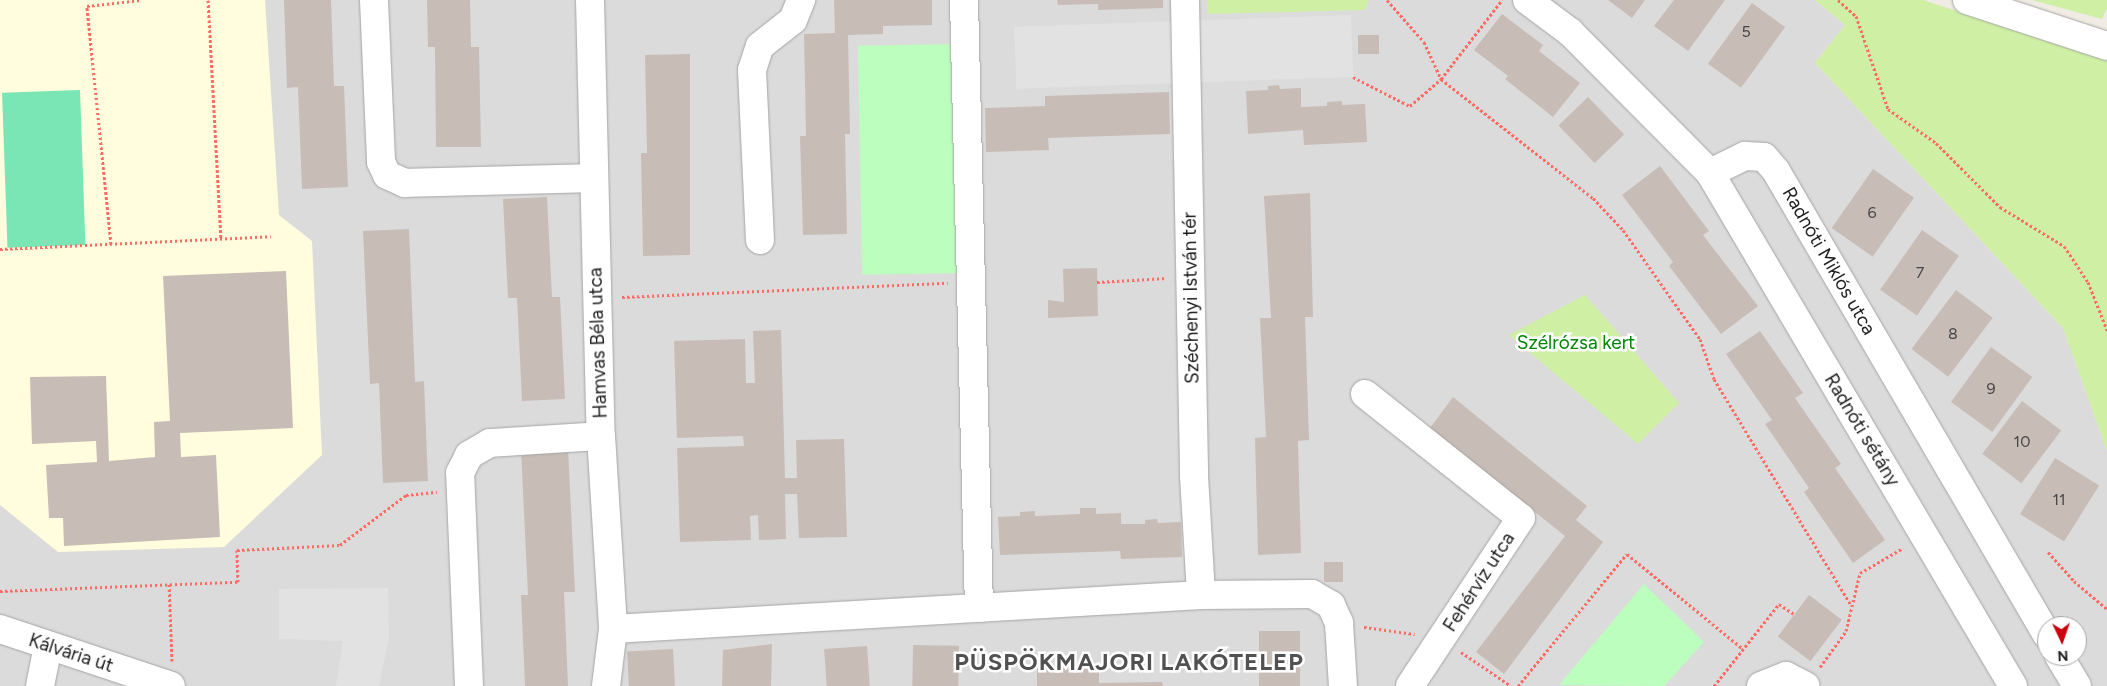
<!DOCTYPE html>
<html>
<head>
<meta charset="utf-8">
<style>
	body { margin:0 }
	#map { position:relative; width:2107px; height:686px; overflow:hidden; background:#f0ebe3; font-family:Figtree,sans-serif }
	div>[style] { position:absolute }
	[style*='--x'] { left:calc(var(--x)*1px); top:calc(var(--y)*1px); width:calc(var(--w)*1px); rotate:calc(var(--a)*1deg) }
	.residential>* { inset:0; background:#dcdbdb }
	.education>* { inset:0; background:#fffddd }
	.grass>* { inset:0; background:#ceefa4 }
	.park>* { inset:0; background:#bcfebd; transform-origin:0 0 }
	.pitch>* { inset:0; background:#7ae6b5; transform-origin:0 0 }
	.parking>* { inset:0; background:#e2e2e2; transform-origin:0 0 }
	.building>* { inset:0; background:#c8bcb6; transform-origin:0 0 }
	.path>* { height:3px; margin-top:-1.5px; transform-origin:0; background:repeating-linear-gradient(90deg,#ff6b65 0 2.5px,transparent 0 5px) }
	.roads { filter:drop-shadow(0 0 1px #a5a5a5) drop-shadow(0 0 1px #a5a5a5) }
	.minor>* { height:28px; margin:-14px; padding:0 14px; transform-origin:14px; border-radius:14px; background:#fff }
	span { translate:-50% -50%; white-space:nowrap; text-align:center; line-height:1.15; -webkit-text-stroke:5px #fff; paint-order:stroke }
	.number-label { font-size:16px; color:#484644 }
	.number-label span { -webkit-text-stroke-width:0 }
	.street-label { font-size:19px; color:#1e1e1e }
	.park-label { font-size:19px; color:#028605 }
	.district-label { font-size:24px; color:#515151; font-weight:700; letter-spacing:1px }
	.north { position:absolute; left:2037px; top:616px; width:50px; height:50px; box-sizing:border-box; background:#fff; border:1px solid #a5a5a5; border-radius:50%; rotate:177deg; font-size:14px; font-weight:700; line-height:20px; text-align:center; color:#1e1e1e }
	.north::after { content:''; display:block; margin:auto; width:18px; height:22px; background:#cc000d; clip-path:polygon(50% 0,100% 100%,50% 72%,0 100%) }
</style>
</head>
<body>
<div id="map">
	<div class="residential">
		<i style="clip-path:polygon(evenodd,0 0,1815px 0,1845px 25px,1815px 63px,2063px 328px,2107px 451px,2107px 686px,0 686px,0 0,2047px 626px,2077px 626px,2077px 656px,2047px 656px,2047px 626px)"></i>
	</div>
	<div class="education">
		<i style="clip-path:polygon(0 0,265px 0,279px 215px,312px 241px,322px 455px,224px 547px,58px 552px,0 505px)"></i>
	</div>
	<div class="grass">
		<i style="clip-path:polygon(1207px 0,1369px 0,1365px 10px,1208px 14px)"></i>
		<i style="clip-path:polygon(1815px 0,1923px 0,2107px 60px,2107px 451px,2063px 328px,1815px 63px,1845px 25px)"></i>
		<i style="clip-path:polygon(2032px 0,2107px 0,2107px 8px,2102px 19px)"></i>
		<i style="clip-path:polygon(1585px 295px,1679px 403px,1638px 444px,1509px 335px)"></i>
	</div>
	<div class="park">
		<i style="left:958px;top:44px;width:229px;height:100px;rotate:89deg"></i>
		<i style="clip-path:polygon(1644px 584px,1704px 642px,1664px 686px,1559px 685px)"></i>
	</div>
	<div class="pitch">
		<i style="left:80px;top:90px;width:155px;height:78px;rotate:88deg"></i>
	</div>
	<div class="parking">
		<i style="left:1351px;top:15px;width:62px;height:337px;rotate:88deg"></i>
		<i style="clip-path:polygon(388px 588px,389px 637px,379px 686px,336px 686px,343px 641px,279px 639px,279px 589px)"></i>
	</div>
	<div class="building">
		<i style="clip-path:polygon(284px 0,331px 0,334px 86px,344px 86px,348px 187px,302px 189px,298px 87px,287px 88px)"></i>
		<i style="clip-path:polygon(427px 0,470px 0,471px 47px,479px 47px,481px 147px,436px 147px,435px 47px,428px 47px)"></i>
		<i style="clip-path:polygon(834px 0,932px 0,932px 25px,883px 26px,883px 34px,848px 35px,850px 134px,845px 134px,847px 234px,803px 235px,800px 136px,806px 136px,804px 34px,835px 33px)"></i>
		<i style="clip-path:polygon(1057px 0,1163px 0,1163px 8px,1098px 10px,1098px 4px,1058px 5px)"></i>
		<i style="clip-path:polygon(1608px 0,1645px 0,1632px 18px)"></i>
		<i style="clip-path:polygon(1674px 0,1725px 0,1688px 51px,1654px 26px)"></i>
		<i style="left:1752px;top:3px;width:41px;height:75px;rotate:36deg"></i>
		<i style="clip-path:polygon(1502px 14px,1543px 45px,1539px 51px,1580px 83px,1553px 117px,1505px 79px,1508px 76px,1474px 50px)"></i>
		<i style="left:1379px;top:35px;width:19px;height:21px;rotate:90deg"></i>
		<i style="clip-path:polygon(690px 54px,690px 255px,643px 256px,641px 153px,647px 153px,645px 55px)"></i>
		<i style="clip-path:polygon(1279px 85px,1280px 89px,1301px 88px,1301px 107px,1327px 106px,1327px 102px,1342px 101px,1342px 105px,1365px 104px,1367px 142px,1304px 145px,1303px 130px,1248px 134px,1246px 91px,1268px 90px,1268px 86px)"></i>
		<i style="clip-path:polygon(1169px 92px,1170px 134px,1048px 138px,1049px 150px,986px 152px,985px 108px,1045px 106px,1045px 96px)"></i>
		<i style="left:1588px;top:97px;width:52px;height:41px;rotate:46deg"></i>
		<i style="clip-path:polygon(1660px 166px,1709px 231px,1703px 235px,1758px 306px,1721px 334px,1669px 266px,1673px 262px,1622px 195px)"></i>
		<i style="left:1873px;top:169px;width:50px;height:72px;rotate:35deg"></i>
		<i style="clip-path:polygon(1310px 193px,1313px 317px,1305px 317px,1309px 440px,1298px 441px,1301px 553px,1258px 555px,1255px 438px,1266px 437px,1260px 318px,1271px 318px,1264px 196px)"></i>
		<i style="clip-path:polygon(547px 197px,552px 297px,560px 297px,565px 399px,522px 401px,517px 298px,508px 298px,503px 199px)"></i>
		<i style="clip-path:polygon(409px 229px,415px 382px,424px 381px,428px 481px,383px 483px,379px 383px,370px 384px,363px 231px)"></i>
		<i style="left:1922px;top:230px;width:45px;height:73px;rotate:35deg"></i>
		<i style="clip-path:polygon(1097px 268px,1098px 316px,1048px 318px,1048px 300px,1064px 302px,1063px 269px)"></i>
		<i style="clip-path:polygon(286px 271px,293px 428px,180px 433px,181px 457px,216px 455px,220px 537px,64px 546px,63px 518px,49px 518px,46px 465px,97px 462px,96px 441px,32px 444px,30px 377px,106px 376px,109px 461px,155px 457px,154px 422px,170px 421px,163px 276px)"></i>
		<i style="left:1956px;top:290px;width:46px;height:74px;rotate:37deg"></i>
		<i style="clip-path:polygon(781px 330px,785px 478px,797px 478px,796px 440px,844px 439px,847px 537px,799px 538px,797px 494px,785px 494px,786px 539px,759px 540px,758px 515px,750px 516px,751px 540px,680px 542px,677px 448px,744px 446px,743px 436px,677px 438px,674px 341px,745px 339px,746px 383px,755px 383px,753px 331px)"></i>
		<i style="clip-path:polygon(1760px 331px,1803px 393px,1795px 398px,1841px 464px,1835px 468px,1885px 540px,1853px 563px,1804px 492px,1809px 488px,1765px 424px,1772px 420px,1726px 354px)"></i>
		<i style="left:1991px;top:347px;width:51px;height:68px;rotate:36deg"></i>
		<i style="clip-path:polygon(1453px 397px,1587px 506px,1576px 520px,1603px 542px,1504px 674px,1476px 652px,1565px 536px,1430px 428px)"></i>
		<i style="left:2022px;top:401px;width:49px;height:66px;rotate:37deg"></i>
		<i style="clip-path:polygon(568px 448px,575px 592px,564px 592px,568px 686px,525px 686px,521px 595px,528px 595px,521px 450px)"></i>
		<i style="left:2055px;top:458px;width:52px;height:66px;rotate:32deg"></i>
		<i style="clip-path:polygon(1080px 508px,1096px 508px,1096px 514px,1121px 513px,1121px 524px,1145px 524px,1145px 520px,1157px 519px,1158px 523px,1181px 522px,1182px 557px,1121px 559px,1120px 551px,1000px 555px,998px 517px,1020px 516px,1020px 512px,1035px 511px,1035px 516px,1080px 514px)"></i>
		<i style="left:1324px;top:562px;width:19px;height:20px"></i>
		<i style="left:1809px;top:595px;width:41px;height:52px;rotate:37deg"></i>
		<i style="left:1259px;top:631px;width:41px;height:55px"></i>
		<i style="clip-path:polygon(772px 644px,771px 686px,722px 686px,723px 650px)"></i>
		<i style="left:913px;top:645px;width:46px;height:41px;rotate:1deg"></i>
		<i style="left:867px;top:646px;width:40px;height:43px;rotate:86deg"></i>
		<i style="left:673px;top:649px;width:37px;height:46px;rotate:87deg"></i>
		<i style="clip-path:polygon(1099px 664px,1099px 683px,1162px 682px,1163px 686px,1037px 686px,1037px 666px)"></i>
	</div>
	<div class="path">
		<i style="--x:208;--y:0;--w:238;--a:86.9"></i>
		<i style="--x:1387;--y:0;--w:56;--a:48.6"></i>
		<i style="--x:1424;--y:42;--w:41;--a:65.3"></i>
		<i style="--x:1441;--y:79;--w:193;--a:38.1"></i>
		<i style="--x:1593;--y:198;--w:44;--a:46.8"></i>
		<i style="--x:1623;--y:230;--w:133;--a:54.8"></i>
		<i style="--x:1700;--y:339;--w:42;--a:70.7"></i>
		<i style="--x:1714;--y:379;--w:264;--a:58.8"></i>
		<i style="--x:1838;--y:0;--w:24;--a:42"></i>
		<i style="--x:1856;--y:16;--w:98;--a:71"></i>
		<i style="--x:1888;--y:109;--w:59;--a:35.3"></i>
		<i style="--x:1936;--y:143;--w:91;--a:45"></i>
		<i style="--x:2000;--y:207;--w:75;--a:31.4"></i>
		<i style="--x:2064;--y:246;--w:43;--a:56.3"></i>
		<i style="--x:2088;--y:282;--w:52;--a:68.4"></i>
		<i style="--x:1353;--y:77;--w:64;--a:27"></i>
		<i style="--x:1410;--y:106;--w:41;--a:-41.1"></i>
		<i style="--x:1441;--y:79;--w:100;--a:-52.3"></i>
		<i style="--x:111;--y:244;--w:239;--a:-95.8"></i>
		<i style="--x:87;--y:6;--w:54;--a:-6.3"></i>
		<i style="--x:0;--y:249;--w:271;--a:-2.7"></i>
		<i style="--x:1097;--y:282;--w:70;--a:-3.3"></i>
		<i style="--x:622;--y:297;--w:326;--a:-2.5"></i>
		<i style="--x:2048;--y:552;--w:39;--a:48"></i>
		<i style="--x:2074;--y:581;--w:43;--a:40.3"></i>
		<i style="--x:169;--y:584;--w:77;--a:87.8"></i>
		<i style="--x:0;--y:591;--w:238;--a:-2.2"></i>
		<i style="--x:238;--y:582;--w:32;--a:-92"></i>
		<i style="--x:237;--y:550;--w:103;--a:-2.8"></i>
		<i style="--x:340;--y:545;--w:83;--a:-37.1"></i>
		<i style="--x:406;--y:495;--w:31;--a:-6"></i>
		<i style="--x:1364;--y:627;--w:51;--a:7.8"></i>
		<i style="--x:1461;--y:652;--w:60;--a:34.2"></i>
		<i style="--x:1820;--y:667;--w:44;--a:-54.2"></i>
		<i style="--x:1846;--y:631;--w:60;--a:-76.4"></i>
		<i style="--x:1860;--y:573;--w:50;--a:-30.2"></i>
		<i style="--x:1518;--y:686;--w:171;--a:-50.5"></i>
		<i style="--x:1627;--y:554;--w:150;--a:39.3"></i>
		<i style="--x:1714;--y:686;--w:105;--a:-51.6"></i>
		<i style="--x:1779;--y:604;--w:18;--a:34"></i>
	</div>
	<div class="roads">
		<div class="minor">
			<i style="--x:374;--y:0;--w:162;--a:87.5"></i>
			<i style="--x:381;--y:162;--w:14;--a:65"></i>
			<i style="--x:387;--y:175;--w:20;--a:24"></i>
			<i style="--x:405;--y:183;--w:187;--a:-1.5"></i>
			<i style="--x:590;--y:0;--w:436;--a:88.6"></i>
			<i style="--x:601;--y:436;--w:193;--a:86.4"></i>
			<i style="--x:613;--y:629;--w:57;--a:97"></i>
			<i style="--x:964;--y:0;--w:608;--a:88.59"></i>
			<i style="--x:1185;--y:0;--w:476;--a:88.9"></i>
			<i style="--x:1194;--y:476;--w:119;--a:86.6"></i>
			<i style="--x:1527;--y:0;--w:54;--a:36.7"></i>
			<i style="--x:1570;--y:32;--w:199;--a:45.2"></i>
			<i style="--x:1710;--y:173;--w:596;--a:59.43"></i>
			<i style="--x:1967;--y:0;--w:147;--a:18.2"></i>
			<i style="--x:1710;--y:173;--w:39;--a:-26"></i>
			<i style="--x:1745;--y:156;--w:19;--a:3"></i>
			<i style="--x:1764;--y:157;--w:18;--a:49"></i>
			<i style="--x:1776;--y:171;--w:537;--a:59.71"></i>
			<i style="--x:760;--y:240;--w:170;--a:-92.7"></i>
			<i style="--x:752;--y:70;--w:25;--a:-72"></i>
			<i style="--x:760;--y:46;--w:42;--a:-38.2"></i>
			<i style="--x:793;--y:20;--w:22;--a:-68"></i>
			<i style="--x:1365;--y:394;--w:199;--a:38.5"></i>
			<i style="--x:1521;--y:518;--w:201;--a:123.5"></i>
			<i style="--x:0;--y:629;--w:180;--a:18.4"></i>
			<i style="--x:613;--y:629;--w:589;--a:-3.31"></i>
			<i style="--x:1201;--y:595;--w:111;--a:-0.5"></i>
			<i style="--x:1312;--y:594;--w:22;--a:30"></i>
			<i style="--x:1331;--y:605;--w:20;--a:66"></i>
			<i style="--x:1339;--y:623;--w:63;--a:86.4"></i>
			<i style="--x:2059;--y:656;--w:35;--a:59"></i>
			<i style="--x:40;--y:686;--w:41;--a:-78.7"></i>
			<i style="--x:469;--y:686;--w:213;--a:-92.4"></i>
			<i style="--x:460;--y:473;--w:20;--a:-63"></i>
			<i style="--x:469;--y:455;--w:24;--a:-30"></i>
			<i style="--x:490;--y:443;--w:111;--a:-3.6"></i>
			<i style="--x:1761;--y:686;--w:27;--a:-22"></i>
			<i style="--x:1786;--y:676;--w:22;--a:27"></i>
		</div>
	</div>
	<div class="number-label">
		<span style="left:1746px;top:32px">5</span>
		<span style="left:1872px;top:213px">6</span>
		<span style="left:1920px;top:273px">7</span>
		<span style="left:1953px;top:334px">8</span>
		<span style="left:1991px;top:389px">9</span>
		<span style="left:2022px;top:442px">10</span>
		<span style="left:2059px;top:500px">11</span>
	</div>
	<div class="street-label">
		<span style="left:1829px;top:261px;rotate:60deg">Radnóti Miklós utca</span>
		<span style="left:1191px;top:298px;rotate:-91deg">Széchenyi István tér</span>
		<span style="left:598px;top:343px;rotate:-92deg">Hamvas Béla utca</span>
		<span style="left:1862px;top:430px;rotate:59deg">Radnóti sétány</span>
		<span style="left:1479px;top:582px;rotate:-57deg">Fehérvíz utca</span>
		<span style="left:71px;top:653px;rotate:18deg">Kálvária út</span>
	</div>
	<div class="park-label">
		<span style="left:1576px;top:343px">Szélrózsa kert</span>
	</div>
	<div class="district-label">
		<span style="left:1129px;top:662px">PÜSPÖKMAJORI LAKÓTELEP</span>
	</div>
	<div class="north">N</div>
</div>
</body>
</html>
